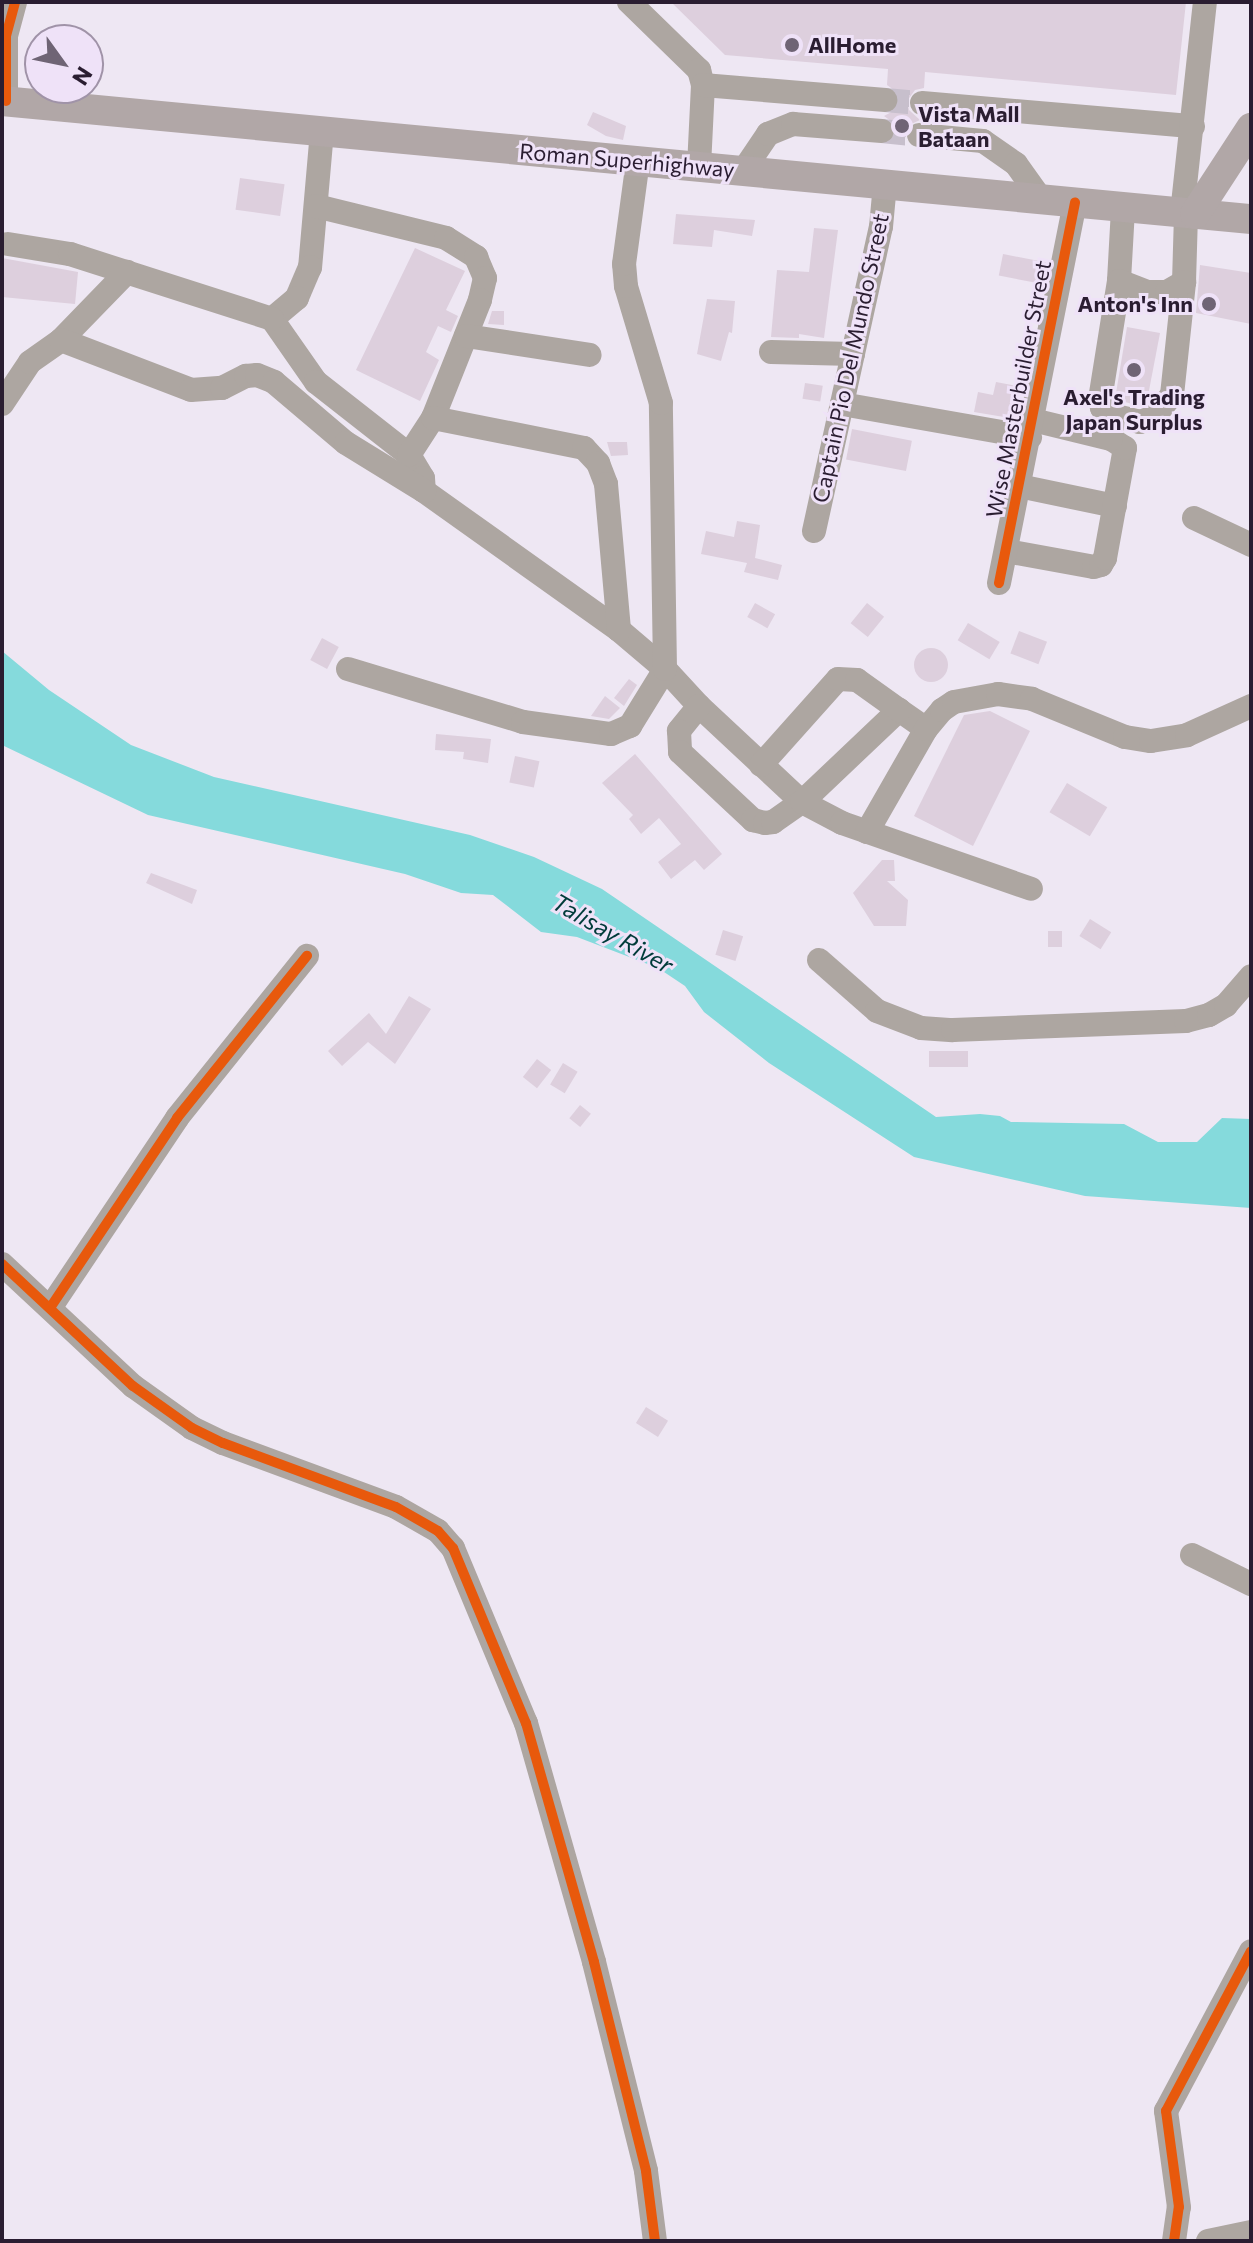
<!DOCTYPE html>
<html>
<head>
<meta charset="utf-8">
<style>
	body { margin:0 }
	#map { position:relative; width:1253px; height:2243px; overflow:hidden; background:#eee7f3; font-family:Commissioner,sans-serif }
	div>[style] { position:absolute }
	[style*='--x'] { left:calc(var(--x)*1px); top:calc(var(--y)*1px); width:calc(var(--w)*1px); rotate:calc(var(--a)*1deg) }
	.water>* { inset:0; background:#85dadc }
	.building>* { inset:0; background:#ddcfdd; transform-origin:0 0 }
	.round { border-radius:50% }
	.minor-tunnel>* { height:24px; margin-top:-12px; transform-origin:0; background:repeating-linear-gradient(90deg,#c7bfcc 0 24px,transparent 0 36px) }
	.minor>* { height:24px; margin:-12px; padding:0 12px; transform-origin:12px; border-radius:12px; background:#ada6a1 }
	.major>* { height:30px; margin:-15px; padding:0 15px; transform-origin:15px; border-radius:15px; background:#b1a7a7 }
	.cycleway>* { height:10px; margin:-5px; padding:0 5px; transform-origin:5px; border-radius:5px; background:#e8590c }
	.dots>* { width:22px; height:22px; translate:-50% -50%; box-sizing:border-box; border:4px solid #efe2f8; border-radius:50% }
	span { translate:-50% -50%; white-space:nowrap; text-align:center; line-height:1.15; -webkit-text-stroke:6px #efe2f8; paint-order:stroke }
	.poi-label { font-size:22px; color:#2a1d31; font-weight:700 }
	.left { translate:0 -50%; text-align:left }
	.right { translate:-100% -50%; text-align:right }
	.street-label { font-size:22px; color:#2a1d31 }
	.water-label { font-size:24px; color:#003b3a; font-style:italic }
	.frame { position:absolute; inset:0; border:4px solid #2a1d31; pointer-events:none }
	.north { position:absolute; left:24px; top:24px; width:80px; height:80px; box-sizing:border-box; background:#efe2f8; border:2px solid #a093a8; border-radius:50%; rotate:123deg; font-size:22px; font-weight:700; line-height:32px; text-align:center; color:#2a1d31 }
	.north::after { content:''; display:block; margin:auto; width:28px; height:36px; background:#6f6475; clip-path:polygon(50% 0,100% 100%,50% 72%,0 100%) }
</style>
</head>
<body>
<div id="map">
	<div class="water">
		<i style="clip-path:polygon(2px 651px,49px 690px,131px 745px,214px 777px,470px 835px,534px 857px,602px 889px,936px 1117px,980px 1114px,1000px 1116px,1011px 1122px,1124px 1124px,1158px 1142px,1197px 1142px,1222px 1118px,1251px 1119px,1251px 1208px,1085px 1196px,914px 1157px,769px 1063px,704px 1012px,685px 986px,658px 968px,577px 937px,541px 932px,493px 895px,461px 893px,405px 874px,148px 815px,2px 745px)"></i>
	</div>
	<div class="building">
		<i style="clip-path:polygon(671px 2px,1186px 2px,1176px 95px,925px 72px,924px 88px,915px 90px,907px 101px,909px 110px,920px 120px,907px 126px,905px 139px,895px 138px,895px 124px,884px 116px,897px 109px,900px 102px,898px 93px,887px 85px,888px 69px,725px 55px)"></i>
		<i style="clip-path:polygon(593px 112px,626px 126px,623px 140px,606px 136px,587px 125px)"></i>
		<i style="left:240px;top:178px;width:45px;height:32px;rotate:8deg"></i>
		<i style="clip-path:polygon(676px 214px,755px 220px,752px 236px,714px 230px,712px 247px,673px 244px)"></i>
		<i style="clip-path:polygon(814px 228px,838px 230px,824px 338px,799px 334px,799px 338px,771px 337px,777px 270px,809px 272px)"></i>
		<i style="clip-path:polygon(415px 248px,465px 271px,446px 310px,458px 316px,451px 332px,438px 326px,426px 352px,439px 360px,420px 401px,356px 370px)"></i>
		<i style="left:1003px;top:254px;width:46px;height:22px;rotate:11deg"></i>
		<i style="clip-path:polygon(2px 258px,78px 272px,75px 304px,2px 297px)"></i>
		<i style="clip-path:polygon(1200px 265px,1251px 273px,1251px 324px,1196px 313px)"></i>
		<i style="clip-path:polygon(707px 299px,735px 301px,732px 333px,729px 332px,721px 361px,697px 354px)"></i>
		<i style="clip-path:polygon(492px 311px,504px 311px,504px 325px,488px 324px)"></i>
		<i style="clip-path:polygon(1127px 327px,1160px 333px,1147px 401px,1139px 406px,1115px 399px)"></i>
		<i style="clip-path:polygon(996px 382px,1017px 386px,1010px 418px,974px 412px,978px 392px,993px 395px)"></i>
		<i style="left:805px;top:383px;width:18px;height:16px;rotate:9deg"></i>
		<i style="left:852px;top:429px;width:61px;height:31px;rotate:11deg"></i>
		<i style="clip-path:polygon(607px 442px,627px 442px,628px 455px,611px 456px)"></i>
		<i style="clip-path:polygon(737px 521px,760px 525px,755px 558px,782px 565px,778px 580px,744px 572px,747px 563px,701px 554px,706px 531px,734px 537px)"></i>
		<i style="left:755px;top:603px;width:23px;height:16px;rotate:29deg"></i>
		<i style="left:867px;top:603px;width:22px;height:26px;rotate:39deg"></i>
		<i style="left:968px;top:623px;width:37px;height:20px;rotate:31deg"></i>
		<i style="left:1019px;top:631px;width:30px;height:24px;rotate:21deg"></i>
		<i style="left:322px;top:638px;width:19px;height:25px;rotate:28deg"></i>
		<i class="round" style="left:914px;top:648px;width:34px;height:34px"></i>
		<i style="clip-path:polygon(629px 679px,637px 685px,624px 706px,614px 698px)"></i>
		<i style="clip-path:polygon(605px 696px,620px 708px,609px 719px,591px 716px)"></i>
		<i style="clip-path:polygon(990px 711px,1030px 731px,973px 846px,914px 816px,964px 715px)"></i>
		<i style="clip-path:polygon(436px 734px,491px 739px,488px 763px,463px 759px,464px 752px,435px 750px)"></i>
		<i style="clip-path:polygon(635px 754px,722px 854px,704px 870px,695px 860px,671px 879px,658px 862px,681px 844px,659px 818px,641px 834px,629px 819px,633px 815px,602px 783px)"></i>
		<i style="left:515px;top:756px;width:25px;height:27px;rotate:12deg"></i>
		<i style="left:1067px;top:783px;width:47px;height:34px;rotate:31deg"></i>
		<i style="clip-path:polygon(882px 860px,894px 860px,895px 881px,887px 881px,908px 900px,906px 926px,874px 926px,853px 893px)"></i>
		<i style="clip-path:polygon(151px 873px,197px 890px,192px 904px,146px 883px)"></i>
		<i style="left:1090px;top:919px;width:25px;height:20px;rotate:32deg"></i>
		<i style="left:723px;top:930px;width:21px;height:26px;rotate:17deg"></i>
		<i style="left:1048px;top:931px;width:14px;height:16px"></i>
		<i style="clip-path:polygon(409px 996px,431px 1009px,395px 1064px,368px 1042px,342px 1066px,328px 1051px,369px 1013px,386px 1034px)"></i>
		<i style="left:968px;top:1051px;width:16px;height:39px;rotate:90deg"></i>
		<i style="left:537px;top:1059px;width:18px;height:23px;rotate:38deg"></i>
		<i style="left:563px;top:1063px;width:17px;height:25px;rotate:31deg"></i>
		<i style="left:580px;top:1105px;width:14px;height:17px;rotate:39deg"></i>
		<i style="left:646px;top:1407px;width:26px;height:19px;rotate:32deg"></i>
	</div>
	<div class="minor-tunnel">
		<i style="--x:885;--y:100;--w:37;--a:5"></i>
		<i style="--x:882;--y:131;--w:37;--a:6"></i>
	</div>
	<div class="minor">
		<i style="--x:629;--y:2;--w:98;--a:44.2"></i>
		<i style="--x:699;--y:70;--w:16;--a:75"></i>
		<i style="--x:703;--y:85;--w:82;--a:92.8"></i>
		<i style="--x:703;--y:85;--w:183;--a:4.7"></i>
		<i style="--x:6;--y:101;--w:65;--a:-90"></i>
		<i style="--x:6;--y:36;--w:35;--a:-75"></i>
		<i style="--x:922;--y:103;--w:272;--a:4.9"></i>
		<i style="--x:322;--y:131;--w:137;--a:95"></i>
		<i style="--x:310;--y:267;--w:34;--a:113"></i>
		<i style="--x:297;--y:298;--w:33;--a:140"></i>
		<i style="--x:272;--y:319;--w:77;--a:55.1"></i>
		<i style="--x:316;--y:382;--w:118;--a:38.1"></i>
		<i style="--x:409;--y:455;--w:27;--a:59"></i>
		<i style="--x:423;--y:478;--w:13;--a:86"></i>
		<i style="--x:424;--y:491;--w:239;--a:35.5"></i>
		<i style="--x:619;--y:630;--w:60;--a:40.3"></i>
		<i style="--x:665;--y:669;--w:50;--a:47.4"></i>
		<i style="--x:699;--y:706;--w:141;--a:43"></i>
		<i style="--x:802;--y:802;--w:45;--a:27.7"></i>
		<i style="--x:842;--y:823;--w:200;--a:19.2"></i>
		<i style="--x:919;--y:135;--w:64;--a:5.4"></i>
		<i style="--x:983;--y:141;--w:40;--a:34.9"></i>
		<i style="--x:1016;--y:164;--w:43;--a:54.5"></i>
		<i style="--x:743;--y:171;--w:45;--a:-56"></i>
		<i style="--x:768;--y:134;--w:27;--a:-22"></i>
		<i style="--x:793;--y:124;--w:89;--a:4.5"></i>
		<i style="--x:316;--y:206;--w:134;--a:13.8"></i>
		<i style="--x:446;--y:238;--w:36;--a:32"></i>
		<i style="--x:476;--y:257;--w:23;--a:67"></i>
		<i style="--x:485;--y:278;--w:23;--a:103"></i>
		<i style="--x:480;--y:300;--w:127;--a:111.7"></i>
		<i style="--x:433;--y:418;--w:44;--a:123"></i>
		<i style="--x:1123;--y:209;--w:72;--a:93.2"></i>
		<i style="--x:1119;--y:281;--w:120;--a:99.1"></i>
		<i style="--x:1100;--y:399;--w:9;--a:77"></i>
		<i style="--x:1102;--y:408;--w:12;--a:35"></i>
		<i style="--x:1112;--y:415;--w:29;--a:14"></i>
		<i style="--x:1140;--y:422;--w:15;--a:-20"></i>
		<i style="--x:1154;--y:417;--w:28;--a:-51"></i>
		<i style="--x:1172;--y:395;--w:114;--a:-83.9"></i>
		<i style="--x:1184;--y:282;--w:69;--a:-88.3"></i>
		<i style="--x:1182;--y:213;--w:212;--a:-83.8"></i>
		<i style="--x:8;--y:244;--w:63;--a:9.2"></i>
		<i style="--x:70;--y:254;--w:212;--a:17.8"></i>
		<i style="--x:1119;--y:281;--w:31;--a:21"></i>
		<i style="--x:1148;--y:292;--w:19;--a:0"></i>
		<i style="--x:1167;--y:292;--w:20;--a:-30"></i>
		<i style="--x:466;--y:336;--w:125;--a:8.7"></i>
		<i style="--x:61;--y:340;--w:95;--a:-45.9"></i>
		<i style="--x:771;--y:352;--w:82;--a:1.4"></i>
		<i style="--x:2;--y:404;--w:50;--a:-56.3"></i>
		<i style="--x:30;--y:362;--w:38;--a:-35"></i>
		<i style="--x:61;--y:340;--w:139;--a:21"></i>
		<i style="--x:191;--y:390;--w:31;--a:-4"></i>
		<i style="--x:222;--y:388;--w:27;--a:-27"></i>
		<i style="--x:246;--y:376;--w:11;--a:-5"></i>
		<i style="--x:257;--y:375;--w:18;--a:22"></i>
		<i style="--x:274;--y:382;--w:94;--a:40.3"></i>
		<i style="--x:346;--y:443;--w:92;--a:31.6"></i>
		<i style="--x:842;--y:404;--w:191;--a:10"></i>
		<i style="--x:433;--y:418;--w:154;--a:11.2"></i>
		<i style="--x:584;--y:448;--w:21;--a:47"></i>
		<i style="--x:598;--y:463;--w:22;--a:69"></i>
		<i style="--x:606;--y:484;--w:147;--a:84.9"></i>
		<i style="--x:1019;--y:486;--w:98;--a:11.8"></i>
		<i style="--x:1194;--y:518;--w:63;--a:25.3"></i>
		<i style="--x:814;--y:531;--w:311;--a:-77.6"></i>
		<i style="--x:881;--y:227;--w:43;--a:-84.7"></i>
		<i style="--x:1006;--y:551;--w:89;--a:10.3"></i>
		<i style="--x:1094;--y:567;--w:7;--a:-16"></i>
		<i style="--x:1101;--y:565;--w:8;--a:-60"></i>
		<i style="--x:1105;--y:558;--w:112;--a:-79.7"></i>
		<i style="--x:1125;--y:448;--w:17;--a:-147"></i>
		<i style="--x:1111;--y:439;--w:80;--a:-166.3"></i>
		<i style="--x:999;--y:583;--w:388;--a:-78.7"></i>
		<i style="--x:348;--y:669;--w:183;--a:16.8"></i>
		<i style="--x:523;--y:722;--w:89;--a:7.8"></i>
		<i style="--x:611;--y:734;--w:21;--a:-23"></i>
		<i style="--x:630;--y:726;--w:67;--a:-58.4"></i>
		<i style="--x:665;--y:669;--w:266;--a:-90.9"></i>
		<i style="--x:661;--y:403;--w:122;--a:-106.7"></i>
		<i style="--x:626;--y:286;--w:22;--a:-95"></i>
		<i style="--x:624;--y:264;--w:104;--a:-82.3"></i>
		<i style="--x:699;--y:706;--w:32;--a:129"></i>
		<i style="--x:679;--y:731;--w:21;--a:87"></i>
		<i style="--x:680;--y:752;--w:100;--a:43"></i>
		<i style="--x:753;--y:820;--w:12;--a:14"></i>
		<i style="--x:765;--y:823;--w:8;--a:-7"></i>
		<i style="--x:773;--y:822;--w:35;--a:-35"></i>
		<i style="--x:802;--y:802;--w:134;--a:-43.5"></i>
		<i style="--x:899;--y:710;--w:33;--a:35"></i>
		<i style="--x:761;--y:765;--w:115;--a:-48.2"></i>
		<i style="--x:838;--y:679;--w:19;--a:3"></i>
		<i style="--x:857;--y:680;--w:52;--a:35.5"></i>
		<i style="--x:867;--y:832;--w:119;--a:-60.2"></i>
		<i style="--x:926;--y:729;--w:25;--a:-50"></i>
		<i style="--x:942;--y:710;--w:14;--a:-34"></i>
		<i style="--x:954;--y:702;--w:45;--a:-10.3"></i>
		<i style="--x:998;--y:694;--w:34;--a:8"></i>
		<i style="--x:1032;--y:699;--w:100;--a:22.2"></i>
		<i style="--x:1125;--y:737;--w:26;--a:9"></i>
		<i style="--x:1151;--y:741;--w:36;--a:-9"></i>
		<i style="--x:1187;--y:735;--w:70;--a:-24.4"></i>
		<i style="--x:819;--y:960;--w:77;--a:41.3"></i>
		<i style="--x:877;--y:1011;--w:47;--a:21.1"></i>
		<i style="--x:921;--y:1028;--w:32;--a:4"></i>
		<i style="--x:953;--y:1030;--w:233;--a:-2.2"></i>
		<i style="--x:1186;--y:1021;--w:24;--a:-15"></i>
		<i style="--x:1209;--y:1015;--w:20;--a:-30"></i>
		<i style="--x:1226;--y:1005;--w:38;--a:-49"></i>
		<i style="--x:2;--y:1264;--w:179;--a:43"></i>
		<i style="--x:133;--y:1386;--w:72;--a:35.4"></i>
		<i style="--x:192;--y:1428;--w:34;--a:26"></i>
		<i style="--x:223;--y:1443;--w:184;--a:20.3"></i>
		<i style="--x:396;--y:1507;--w:48;--a:29.7"></i>
		<i style="--x:438;--y:1531;--w:23;--a:49"></i>
		<i style="--x:453;--y:1548;--w:190;--a:67.4"></i>
		<i style="--x:526;--y:1723;--w:248;--a:74.1"></i>
		<i style="--x:594;--y:1962;--w:215;--a:76"></i>
		<i style="--x:646;--y:2171;--w:71;--a:82.7"></i>
		<i style="--x:50;--y:1308;--w:229;--a:-56.2"></i>
		<i style="--x:177;--y:1118;--w:208;--a:-51.3"></i>
		<i style="--x:1192;--y:1555;--w:66;--a:26.2"></i>
		<i style="--x:1174;--y:2241;--w:34;--a:-82"></i>
		<i style="--x:1179;--y:2207;--w:97;--a:-97.7"></i>
		<i style="--x:1166;--y:2111;--w:181;--a:-62"></i>
		<i style="--x:1208;--y:2241;--w:44;--a:-11.8"></i>
	</div>
	<div class="major">
		<i style="--x:2;--y:101;--w:1255;--a:5.4"></i>
		<i style="--x:1195;--y:214;--w:103;--a:-56.9"></i>
	</div>
	<div class="cycleway">
		<i style="--x:6;--y:101;--w:65;--a:-90"></i>
		<i style="--x:6;--y:36;--w:35;--a:-75"></i>
		<i style="--x:999;--y:583;--w:388;--a:-78.7"></i>
		<i style="--x:2;--y:1264;--w:179;--a:43"></i>
		<i style="--x:133;--y:1386;--w:72;--a:35.4"></i>
		<i style="--x:192;--y:1428;--w:34;--a:26"></i>
		<i style="--x:223;--y:1443;--w:184;--a:20.3"></i>
		<i style="--x:396;--y:1507;--w:48;--a:29.7"></i>
		<i style="--x:438;--y:1531;--w:23;--a:49"></i>
		<i style="--x:453;--y:1548;--w:190;--a:67.4"></i>
		<i style="--x:526;--y:1723;--w:248;--a:74.1"></i>
		<i style="--x:594;--y:1962;--w:215;--a:76"></i>
		<i style="--x:646;--y:2171;--w:71;--a:82.7"></i>
		<i style="--x:50;--y:1308;--w:229;--a:-56.2"></i>
		<i style="--x:177;--y:1118;--w:208;--a:-51.3"></i>
		<i style="--x:1174;--y:2241;--w:34;--a:-82"></i>
		<i style="--x:1179;--y:2207;--w:97;--a:-97.7"></i>
		<i style="--x:1166;--y:2111;--w:181;--a:-62"></i>
	</div>
	<div class="dots">
		<i style="left:792px;top:45px;background:#6f6475"></i>
		<i style="left:902px;top:126px;background:#6f6475"></i>
		<i style="left:1209px;top:304px;background:#6f6475"></i>
		<i style="left:1134px;top:370px;background:#6f6475"></i>
	</div>
	<div class="poi-label">
		<span class="left" style="left:808px;top:45px">AllHome</span>
		<span class="left" style="left:918px;top:126px">Vista Mall<br>Bataan</span>
		<span class="right" style="left:1193px;top:304px">Anton's Inn</span>
		<span style="left:1134px;top:409px">Axel's Trading<br>Japan Surplus</span>
	</div>
	<div class="street-label">
		<span style="left:627px;top:160px;rotate:5deg">Roman Superhighway</span>
		<span style="left:850px;top:358px;rotate:-78deg">Captain Pio Del Mundo Street</span>
		<span style="left:1018px;top:389px;rotate:-79deg">Wise Masterbuilder Street</span>
	</div>
	<div class="water-label">
		<span style="left:613px;top:933px;rotate:30deg">Talisay River</span>
	</div>
	<div class="frame"></div>
	<div class="north">N</div>
</div>
</body>
</html>
